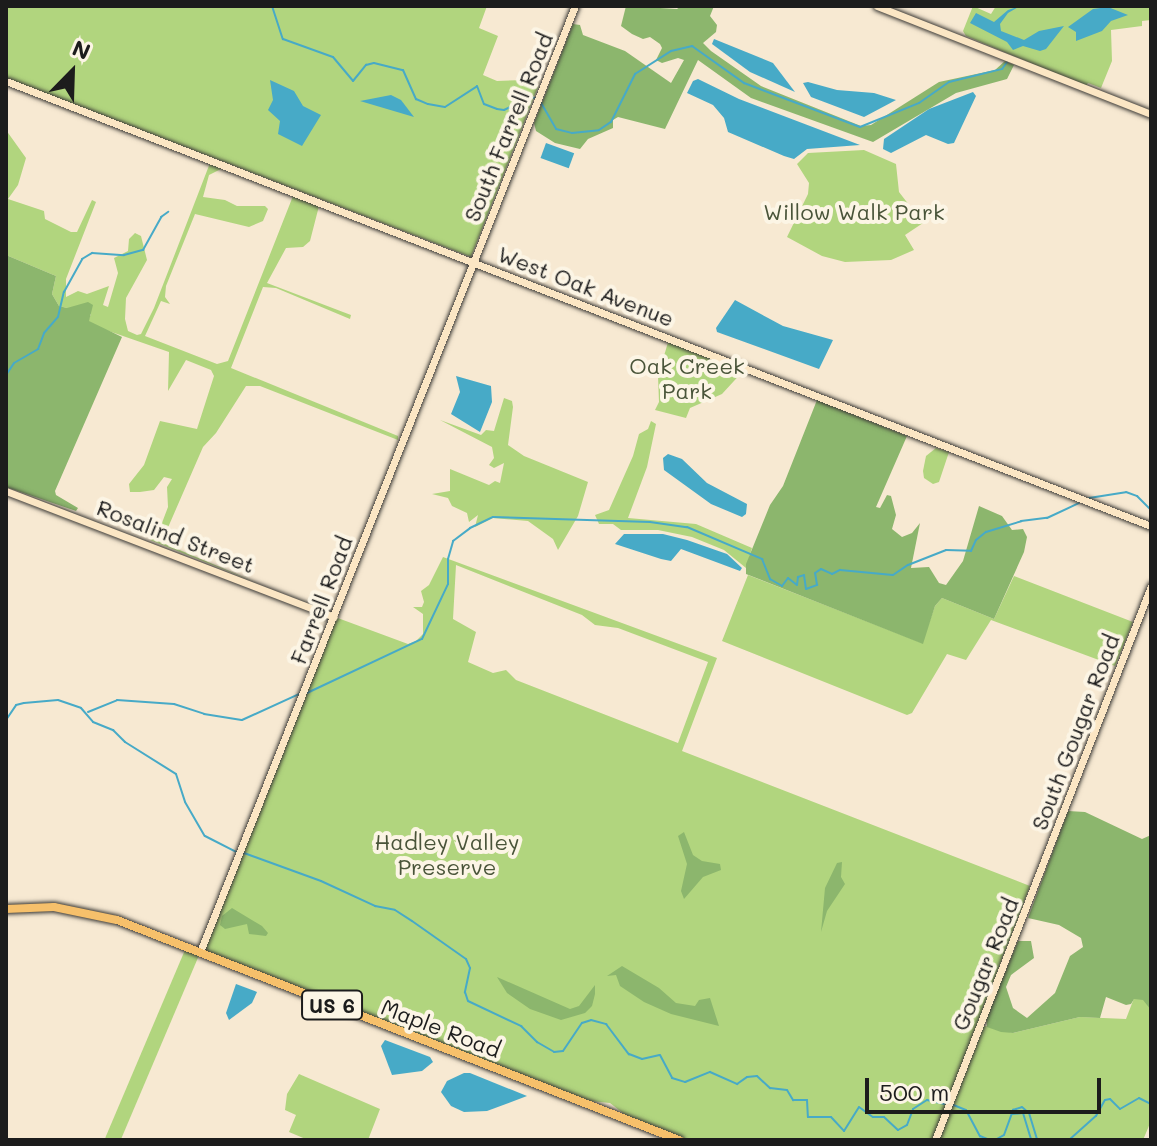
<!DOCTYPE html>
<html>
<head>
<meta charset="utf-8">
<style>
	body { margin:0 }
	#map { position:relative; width:1157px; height:1146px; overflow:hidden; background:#f7e9d2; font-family:Mali,sans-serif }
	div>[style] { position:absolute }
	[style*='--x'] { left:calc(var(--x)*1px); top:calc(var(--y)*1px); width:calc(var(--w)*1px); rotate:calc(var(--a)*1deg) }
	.green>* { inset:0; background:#b1d57e; transform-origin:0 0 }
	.forest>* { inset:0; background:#8cb66d }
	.water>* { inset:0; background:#47aac7; transform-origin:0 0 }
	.stream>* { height:2px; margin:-1px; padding:0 1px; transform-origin:1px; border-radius:1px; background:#47aac7 }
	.roads { filter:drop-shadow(0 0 2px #3d3b37) drop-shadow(0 0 2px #3d3b37) }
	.secondary>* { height:7px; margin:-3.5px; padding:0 3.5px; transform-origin:3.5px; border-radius:3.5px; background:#fbe6c4 }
	.primary>* { height:8px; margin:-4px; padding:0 4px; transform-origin:4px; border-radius:4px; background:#f6c06b }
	span { translate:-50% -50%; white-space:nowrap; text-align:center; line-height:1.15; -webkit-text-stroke:8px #fcf5e5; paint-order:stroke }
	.shield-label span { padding:2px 6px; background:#fcf5e5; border:2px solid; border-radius:6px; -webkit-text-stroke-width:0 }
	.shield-label { font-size:20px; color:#1c1c1c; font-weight:700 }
	.street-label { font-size:22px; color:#1c1c1c }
	.park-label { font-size:22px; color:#495439 }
	.frame { position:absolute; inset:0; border:8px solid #1c1c1c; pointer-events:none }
	.north { position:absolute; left:32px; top:32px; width:80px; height:80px; -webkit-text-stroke:6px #fcf5e5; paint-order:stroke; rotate:23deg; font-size:22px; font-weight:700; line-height:32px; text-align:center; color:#1c1c1c }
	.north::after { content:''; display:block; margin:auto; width:28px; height:36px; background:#1c1c1c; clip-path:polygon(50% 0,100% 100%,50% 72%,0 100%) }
	.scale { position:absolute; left:865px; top:1078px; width:236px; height:36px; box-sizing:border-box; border:4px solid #1c1c1c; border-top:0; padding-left:10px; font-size:24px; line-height:28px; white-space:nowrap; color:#1c1c1c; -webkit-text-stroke:6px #fcf5e5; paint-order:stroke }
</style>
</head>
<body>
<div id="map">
	<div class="green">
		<i style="clip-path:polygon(6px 6px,487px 6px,479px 28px,498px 36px,483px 75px,497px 81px,525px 80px,538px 87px,471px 257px,6px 78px)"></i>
		<i style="clip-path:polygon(973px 6px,991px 14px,996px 6px,1151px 6px,1151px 20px,1142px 21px,1142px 26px,1111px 30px,1112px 61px,1101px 88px,1088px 83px,1086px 86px,966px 36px,963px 31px)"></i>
		<i style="clip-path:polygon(6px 130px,26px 158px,18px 185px,8px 199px,44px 211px,45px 219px,71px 232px,77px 232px,92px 200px,96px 202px,66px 279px,66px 297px,78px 291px,87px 294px,109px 286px,103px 305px,108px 307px,118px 273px,114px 258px,128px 251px,129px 239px,135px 233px,141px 236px,147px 260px,126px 298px,125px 319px,128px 331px,137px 335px,141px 334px,154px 308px,210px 163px,221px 169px,209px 175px,203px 197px,225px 200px,237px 206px,265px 206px,268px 209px,263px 221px,249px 227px,195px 214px,166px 286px,165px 297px,170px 304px,161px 301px,145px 336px,217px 364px,228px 361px,293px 196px,319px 206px,310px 241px,303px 247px,286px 248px,267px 283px,343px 312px,351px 315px,350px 319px,276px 288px,263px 287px,231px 368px,398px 436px,398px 440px,260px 386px,246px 386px,216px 433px,203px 447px,163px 539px,163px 543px,258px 583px,150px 540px,157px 536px,168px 507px,167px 487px,172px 479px,164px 477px,154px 490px,140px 492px,130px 492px,129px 484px,144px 465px,160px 421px,197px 429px,214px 376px,211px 370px,186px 360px,168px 391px,169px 352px,100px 328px,88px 321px,91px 314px,59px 306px,52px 294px,56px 276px,6px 255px)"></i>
		<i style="clip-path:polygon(864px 150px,896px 164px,899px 192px,923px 223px,905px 235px,914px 250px,891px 260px,845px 262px,822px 256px,787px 237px,808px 194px,809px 183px,797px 164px,808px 153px)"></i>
		<i style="clip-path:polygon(669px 339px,745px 369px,722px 394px,690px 408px,686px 418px,655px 410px,659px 402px,658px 376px)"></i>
		<i style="clip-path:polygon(504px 398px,512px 401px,513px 407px,508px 445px,524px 456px,588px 482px,578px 516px,558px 550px,553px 539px,528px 521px,493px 518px,475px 527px,478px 515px,469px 522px,467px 513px,452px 506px,448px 498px,432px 494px,450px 491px,450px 469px,489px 485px,495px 481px,500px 483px,504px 463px,494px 468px,489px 465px,494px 458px,492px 447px,440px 420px,481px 435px,486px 430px,494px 431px)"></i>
		<i style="clip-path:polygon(651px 421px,656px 424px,647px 467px,628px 518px,696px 524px,752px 548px,746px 568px,724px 550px,692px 537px,658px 530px,621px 530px,613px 524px,599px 524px,595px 515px,609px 510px,633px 456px,639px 434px,648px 429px)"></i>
		<i style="clip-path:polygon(936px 448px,949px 452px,939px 482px,933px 484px,924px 478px,923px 471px,926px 456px)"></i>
		<i style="clip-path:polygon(evenodd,443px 557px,717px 658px,682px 751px,1030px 886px,933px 1140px,687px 1140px,628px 1117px,610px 1103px,590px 1101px,206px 951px,204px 947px,335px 617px,408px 644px,416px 641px,423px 634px,423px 614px,413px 607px,422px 607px,424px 602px,421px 591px,429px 585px,443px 557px,456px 565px,582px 615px,595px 625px,618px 628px,708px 662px,678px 743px,516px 680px,506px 670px,493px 673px,468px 662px,476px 632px,453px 619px,456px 565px)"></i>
		<i style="clip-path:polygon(748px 575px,922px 643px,935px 606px,942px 598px,994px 619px,1014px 576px,1133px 622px,1115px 666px,991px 620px,966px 660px,947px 654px,912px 713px,907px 715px,722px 641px)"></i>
		<i style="left:185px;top:950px;width:15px;height:204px;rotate:23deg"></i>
		<i style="clip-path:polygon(1151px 954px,1151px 1121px,1143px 1140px,937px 1140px,982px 1025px,1013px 1033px,1080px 1017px,1126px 1019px)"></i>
		<i style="clip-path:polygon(299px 1074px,380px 1109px,368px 1140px,308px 1140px,289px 1132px,296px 1115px,285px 1110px,287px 1094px)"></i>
	</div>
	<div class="forest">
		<i style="clip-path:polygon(626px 6px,677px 9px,681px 6px,714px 6px,710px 16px,717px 25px,716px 32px,703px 43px,711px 51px,761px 86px,861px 126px,871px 125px,939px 82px,995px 70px,1005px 61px,1014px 65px,1007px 79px,956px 93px,873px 142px,751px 98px,698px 60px,665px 129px,618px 117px,613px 120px,613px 128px,588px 139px,580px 149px,555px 143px,536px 131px,534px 123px,573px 24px,580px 25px,583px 35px,625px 51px,671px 83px,684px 60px,678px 58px,662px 63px,656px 60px,662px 48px,660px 44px,650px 37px,643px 39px,632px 34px,621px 26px)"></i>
		<i style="clip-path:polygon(6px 255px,56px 276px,52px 294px,59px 306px,67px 308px,88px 302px,93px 305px,89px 321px,122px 337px,55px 491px,56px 495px,78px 508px,76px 511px,6px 487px)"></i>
		<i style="clip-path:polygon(817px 400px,907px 436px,876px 507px,880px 508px,887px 495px,891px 496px,896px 515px,892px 529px,902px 537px,912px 533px,920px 523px,911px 568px,929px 567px,939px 583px,946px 585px,963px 561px,979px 506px,1002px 516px,1012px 530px,1023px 529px,1027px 537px,1024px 552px,994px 619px,942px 598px,935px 606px,923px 644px,746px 574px,746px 564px,770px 505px,783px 486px)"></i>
		<i style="clip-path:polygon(1068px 811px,1085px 812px,1142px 839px,1151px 835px,1151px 1010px,1143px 1000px,1134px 999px,1131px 1004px,1126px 1005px,1106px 997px,1100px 1018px,1080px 1017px,1013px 1033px,1001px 1032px,987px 1027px,986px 1018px,1018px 941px,1031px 941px,1034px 958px,1011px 975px,1006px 987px,1013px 1008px,1027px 1018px,1055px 993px,1070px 956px,1083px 947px,1081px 938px,1059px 925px,1028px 918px)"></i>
		<i style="clip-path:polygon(684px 832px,693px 855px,702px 861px,720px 864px,721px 870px,703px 877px,684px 899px,681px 891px,687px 864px,678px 836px)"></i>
		<i style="clip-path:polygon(842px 862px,841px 877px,845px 884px,827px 911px,821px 932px,825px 888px,837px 863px)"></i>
		<i style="clip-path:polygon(232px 908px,262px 926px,268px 933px,266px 936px,249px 934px,247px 924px,225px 929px,220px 925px,222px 916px)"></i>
		<i style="clip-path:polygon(622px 966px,659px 988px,676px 1003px,695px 1006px,699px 1000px,710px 998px,719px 1026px,671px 1014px,644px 1002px,620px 986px,616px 975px,607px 976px)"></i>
		<i style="clip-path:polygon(497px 977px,570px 1009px,579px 1006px,595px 985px,595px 994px,592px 1006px,585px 1013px,561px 1020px,530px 1009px,507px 993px)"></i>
	</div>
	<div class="water">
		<i style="clip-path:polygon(1020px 6px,1008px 13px,1000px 24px,1001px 31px,1024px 40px,1039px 31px,1064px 26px,1046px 49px,1040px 51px,1023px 46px,1013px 50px,1007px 42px,970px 23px,976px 13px,994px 22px,1008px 10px)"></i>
		<i style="clip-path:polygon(1108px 7px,1128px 15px,1111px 21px,1102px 31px,1076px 41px,1076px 32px,1068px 27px,1093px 9px)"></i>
		<i style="clip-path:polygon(714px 39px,773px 63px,795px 92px,750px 72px,712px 44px)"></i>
		<i style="clip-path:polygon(698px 79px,739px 99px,860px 145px,807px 149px,794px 159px,784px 156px,728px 132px,724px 118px,713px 105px,687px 93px,693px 81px)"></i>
		<i style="clip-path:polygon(270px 80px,294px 91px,303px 106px,321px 115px,302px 146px,278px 134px,280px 121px,268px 110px,273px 100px)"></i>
		<i style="clip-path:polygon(808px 82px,837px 90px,874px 93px,896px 100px,864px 117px,811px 97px,803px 83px)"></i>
		<i style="clip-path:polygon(973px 92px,976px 96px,954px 143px,948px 144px,926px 135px,891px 153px,883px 149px,884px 139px,929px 109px)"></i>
		<i style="clip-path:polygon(391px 95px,401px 100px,414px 117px,360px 101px)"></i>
		<i style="left:546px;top:143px;width:30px;height:16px;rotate:20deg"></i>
		<i style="clip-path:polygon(735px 300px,783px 326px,833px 340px,819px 369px,717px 332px,716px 328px)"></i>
		<i style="clip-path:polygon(456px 376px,491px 386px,492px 402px,480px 432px,451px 414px,460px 392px)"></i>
		<i style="clip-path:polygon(668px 454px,682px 459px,707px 483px,747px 504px,746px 514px,742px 517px,711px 504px,664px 470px,663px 458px)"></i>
		<i style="clip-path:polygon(624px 534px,663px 534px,687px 540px,727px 554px,742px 568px,740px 571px,681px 549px,671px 561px,661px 559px,615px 544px)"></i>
		<i style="clip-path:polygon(236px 984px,257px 992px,252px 1003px,229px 1020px,226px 1013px)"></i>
		<i style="clip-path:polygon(385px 1040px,430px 1057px,433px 1062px,422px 1071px,392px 1075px,381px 1046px)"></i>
		<i style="clip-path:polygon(464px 1073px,470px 1073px,527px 1096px,487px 1111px,464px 1112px,451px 1106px,441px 1092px,447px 1081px)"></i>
	</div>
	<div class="stream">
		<i style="--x:272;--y:6;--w:35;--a:72"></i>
		<i style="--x:283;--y:39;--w:53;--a:19.8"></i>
		<i style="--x:333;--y:57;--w:31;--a:50"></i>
		<i style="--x:353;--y:81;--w:21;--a:-51"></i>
		<i style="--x:366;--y:65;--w:8;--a:-14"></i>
		<i style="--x:374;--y:63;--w:30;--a:14"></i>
		<i style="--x:403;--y:70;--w:32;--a:66"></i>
		<i style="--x:416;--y:99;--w:13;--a:23"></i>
		<i style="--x:428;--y:104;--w:17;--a:10"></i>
		<i style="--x:445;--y:107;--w:38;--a:-33"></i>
		<i style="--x:477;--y:86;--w:19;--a:69"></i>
		<i style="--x:484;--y:104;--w:14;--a:21"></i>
		<i style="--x:497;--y:109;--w:7;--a:8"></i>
		<i style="--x:504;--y:110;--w:30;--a:-26"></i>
		<i style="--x:531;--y:97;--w:4;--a:14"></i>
		<i style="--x:540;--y:101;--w:32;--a:60"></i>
		<i style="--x:556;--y:129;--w:16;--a:14"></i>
		<i style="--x:572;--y:133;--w:27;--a:-6"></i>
		<i style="--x:599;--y:130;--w:14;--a:-34"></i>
		<i style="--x:611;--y:122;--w:54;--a:-63.4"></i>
		<i style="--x:635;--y:74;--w:43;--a:-32.6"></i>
		<i style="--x:671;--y:51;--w:22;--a:-13"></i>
		<i style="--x:692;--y:46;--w:64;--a:35.4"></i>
		<i style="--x:744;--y:83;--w:124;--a:20.8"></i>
		<i style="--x:860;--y:127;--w:64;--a:-22.1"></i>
		<i style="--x:919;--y:103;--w:37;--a:-35"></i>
		<i style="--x:949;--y:82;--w:55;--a:-13.8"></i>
		<i style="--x:1002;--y:69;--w:9;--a:-54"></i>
		<i style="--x:6;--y:375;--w:14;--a:-56"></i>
		<i style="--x:14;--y:363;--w:28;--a:-30"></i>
		<i style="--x:38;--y:349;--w:17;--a:-69"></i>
		<i style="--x:44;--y:333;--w:21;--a:-49"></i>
		<i style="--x:58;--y:317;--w:26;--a:-77"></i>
		<i style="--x:64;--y:292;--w:38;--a:-61"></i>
		<i style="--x:82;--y:259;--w:12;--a:-31"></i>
		<i style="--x:92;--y:253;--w:32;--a:4"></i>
		<i style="--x:124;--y:255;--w:20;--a:-15"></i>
		<i style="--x:143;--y:250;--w:38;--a:-61"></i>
		<i style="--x:161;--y:217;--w:9;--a:-36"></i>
		<i style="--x:1089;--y:498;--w:37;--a:-9"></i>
		<i style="--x:1126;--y:492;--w:12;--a:20"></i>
		<i style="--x:1137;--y:496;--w:20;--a:45"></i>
		<i style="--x:307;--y:693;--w:127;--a:-25.2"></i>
		<i style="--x:422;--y:639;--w:61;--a:-64.7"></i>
		<i style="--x:448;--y:584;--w:25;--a:-90"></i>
		<i style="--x:448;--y:559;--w:19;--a:-74"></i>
		<i style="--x:453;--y:541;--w:21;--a:-37"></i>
		<i style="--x:470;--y:528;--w:25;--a:-26"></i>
		<i style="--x:493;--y:517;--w:157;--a:1.8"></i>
		<i style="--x:650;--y:522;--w:37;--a:8"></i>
		<i style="--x:687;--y:527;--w:82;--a:23.1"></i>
		<i style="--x:762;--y:559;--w:22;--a:68"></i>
		<i style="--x:770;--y:579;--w:14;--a:30"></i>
		<i style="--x:782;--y:586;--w:10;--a:-53"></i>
		<i style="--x:788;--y:578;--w:11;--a:38"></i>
		<i style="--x:797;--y:585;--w:8;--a:-83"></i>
		<i style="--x:798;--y:577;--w:6;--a:-18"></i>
		<i style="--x:804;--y:575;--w:14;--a:82"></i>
		<i style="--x:806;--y:589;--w:12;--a:-20"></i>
		<i style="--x:817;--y:585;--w:12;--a:-99"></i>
		<i style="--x:815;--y:573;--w:7;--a:-34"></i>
		<i style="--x:821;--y:569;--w:12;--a:24"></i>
		<i style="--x:832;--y:574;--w:9;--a:-27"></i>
		<i style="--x:840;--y:570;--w:53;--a:5.4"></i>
		<i style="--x:893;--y:575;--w:18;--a:-34"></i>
		<i style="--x:908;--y:565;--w:41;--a:-21.5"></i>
		<i style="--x:946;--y:550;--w:25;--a:2"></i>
		<i style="--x:971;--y:551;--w:12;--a:-66"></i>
		<i style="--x:976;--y:540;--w:13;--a:-39"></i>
		<i style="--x:986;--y:532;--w:37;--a:-17"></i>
		<i style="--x:1021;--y:521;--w:26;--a:-7"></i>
		<i style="--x:1047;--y:518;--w:35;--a:-25"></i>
		<i style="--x:88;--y:712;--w:31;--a:-22"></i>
		<i style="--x:117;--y:700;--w:57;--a:4"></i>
		<i style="--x:174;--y:704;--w:32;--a:18"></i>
		<i style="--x:204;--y:714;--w:38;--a:9"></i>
		<i style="--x:242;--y:720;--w:63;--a:-24.5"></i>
		<i style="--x:6;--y:720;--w:18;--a:-56"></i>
		<i style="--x:16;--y:705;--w:8;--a:-14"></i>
		<i style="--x:24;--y:703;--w:34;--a:-5"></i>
		<i style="--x:58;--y:700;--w:24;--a:19"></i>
		<i style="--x:81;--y:708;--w:18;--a:49"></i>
		<i style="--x:93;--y:722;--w:22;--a:22"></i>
		<i style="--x:113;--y:730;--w:17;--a:45"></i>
		<i style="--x:125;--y:742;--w:60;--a:32.1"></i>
		<i style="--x:176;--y:774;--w:29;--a:72"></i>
		<i style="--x:185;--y:802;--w:39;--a:60"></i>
		<i style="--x:205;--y:836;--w:36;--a:27"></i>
		<i style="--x:244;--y:853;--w:82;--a:20"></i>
		<i style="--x:321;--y:881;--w:60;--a:24.8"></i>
		<i style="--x:375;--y:906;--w:20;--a:11"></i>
		<i style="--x:395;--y:910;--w:20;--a:33"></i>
		<i style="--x:412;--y:921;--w:66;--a:35.1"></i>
		<i style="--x:466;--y:959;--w:10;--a:66"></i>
		<i style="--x:470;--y:968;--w:25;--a:102"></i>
		<i style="--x:465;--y:992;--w:9;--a:72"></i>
		<i style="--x:468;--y:1001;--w:59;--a:25.3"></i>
		<i style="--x:521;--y:1026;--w:23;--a:45"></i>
		<i style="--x:537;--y:1042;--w:20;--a:30"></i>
		<i style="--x:554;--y:1052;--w:9;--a:-6"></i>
		<i style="--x:563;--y:1051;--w:34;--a:-56"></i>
		<i style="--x:582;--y:1023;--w:9;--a:-18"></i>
		<i style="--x:591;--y:1020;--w:16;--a:15"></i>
		<i style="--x:606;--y:1024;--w:38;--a:53"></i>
		<i style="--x:629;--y:1054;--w:14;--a:21"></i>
		<i style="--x:642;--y:1059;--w:18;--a:-13"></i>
		<i style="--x:660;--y:1055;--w:26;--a:62"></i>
		<i style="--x:672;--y:1078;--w:14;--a:17"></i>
		<i style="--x:685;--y:1082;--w:27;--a:-22"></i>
		<i style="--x:710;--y:1072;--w:30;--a:24"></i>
		<i style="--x:737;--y:1084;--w:12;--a:-35"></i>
		<i style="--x:747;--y:1077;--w:10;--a:-6"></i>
		<i style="--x:757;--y:1076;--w:18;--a:43"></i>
		<i style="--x:770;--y:1088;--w:17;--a:7"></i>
		<i style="--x:787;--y:1090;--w:12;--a:59"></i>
		<i style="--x:793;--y:1100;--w:14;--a:0"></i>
		<i style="--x:807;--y:1100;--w:17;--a:87"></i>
		<i style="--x:808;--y:1117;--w:23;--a:0"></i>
		<i style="--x:831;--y:1117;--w:19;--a:47"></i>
		<i style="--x:844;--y:1131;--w:28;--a:-58"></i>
		<i style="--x:859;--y:1107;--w:17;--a:36"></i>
		<i style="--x:873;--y:1117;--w:11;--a:0"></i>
		<i style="--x:884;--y:1117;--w:19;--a:43"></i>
		<i style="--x:898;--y:1130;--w:10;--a:-29"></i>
		<i style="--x:907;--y:1125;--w:17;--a:-69"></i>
		<i style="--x:913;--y:1109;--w:17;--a:-33"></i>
		<i style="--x:927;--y:1100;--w:18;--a:13"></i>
		<i style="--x:951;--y:1104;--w:16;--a:22"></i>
		<i style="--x:966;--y:1110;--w:30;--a:62"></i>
		<i style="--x:980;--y:1136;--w:11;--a:22"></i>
		<i style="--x:1012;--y:1114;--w:11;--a:-5"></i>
		<i style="--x:1023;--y:1113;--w:28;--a:73"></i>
		<i style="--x:995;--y:1140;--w:10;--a:-29"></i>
		<i style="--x:1004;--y:1135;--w:27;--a:-70"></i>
		<i style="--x:1013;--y:1110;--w:9;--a:-18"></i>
		<i style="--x:1022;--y:1107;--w:9;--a:41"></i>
		<i style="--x:1029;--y:1113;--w:28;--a:73"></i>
		<i style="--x:1069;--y:1140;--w:36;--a:-42"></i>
		<i style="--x:1096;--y:1116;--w:18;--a:-61"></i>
		<i style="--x:1105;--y:1100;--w:5;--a:-11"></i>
		<i style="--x:1110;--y:1099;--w:14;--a:45"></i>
		<i style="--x:1120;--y:1109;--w:22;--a:-30"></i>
		<i style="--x:1139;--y:1098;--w:13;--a:27"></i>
	</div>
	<div class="roads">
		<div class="secondary">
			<i style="--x:877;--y:6;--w:295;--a:21.5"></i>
			<i style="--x:6;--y:81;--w:1228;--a:21.24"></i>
			<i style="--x:6;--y:491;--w:351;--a:21"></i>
			<i style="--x:200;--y:952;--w:1018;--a:-68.38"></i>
			<i style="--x:935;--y:1140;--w:595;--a:-68.7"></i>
		</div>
		<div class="primary">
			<i style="--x:6;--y:909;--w:48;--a:-2.4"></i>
			<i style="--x:54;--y:907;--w:64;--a:11.7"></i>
			<i style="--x:117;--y:920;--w:604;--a:21.38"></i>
		</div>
	</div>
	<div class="shield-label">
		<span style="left:332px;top:1005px">US 6</span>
	</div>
	<div class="street-label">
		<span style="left:508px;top:127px;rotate:-68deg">South Farrell Road</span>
		<span style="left:586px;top:286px;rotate:21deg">West Oak Avenue</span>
		<span style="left:176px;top:536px;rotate:21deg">Rosalind Street</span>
		<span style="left:321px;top:600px;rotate:-69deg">Farrell Road</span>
		<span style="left:1075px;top:732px;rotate:-69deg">South Gougar Road</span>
		<span style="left:985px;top:964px;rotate:-68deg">Gougar Road</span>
		<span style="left:441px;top:1028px;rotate:21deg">Maple Road</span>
	</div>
	<div class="park-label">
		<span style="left:854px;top:212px">Willow Walk Park</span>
		<span style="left:687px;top:378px">Oak Creek<br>Park</span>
		<span style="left:447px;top:854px">Hadley Valley<br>Preserve</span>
	</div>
	<div class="frame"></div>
	<div class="north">N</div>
	<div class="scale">500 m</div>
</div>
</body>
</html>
